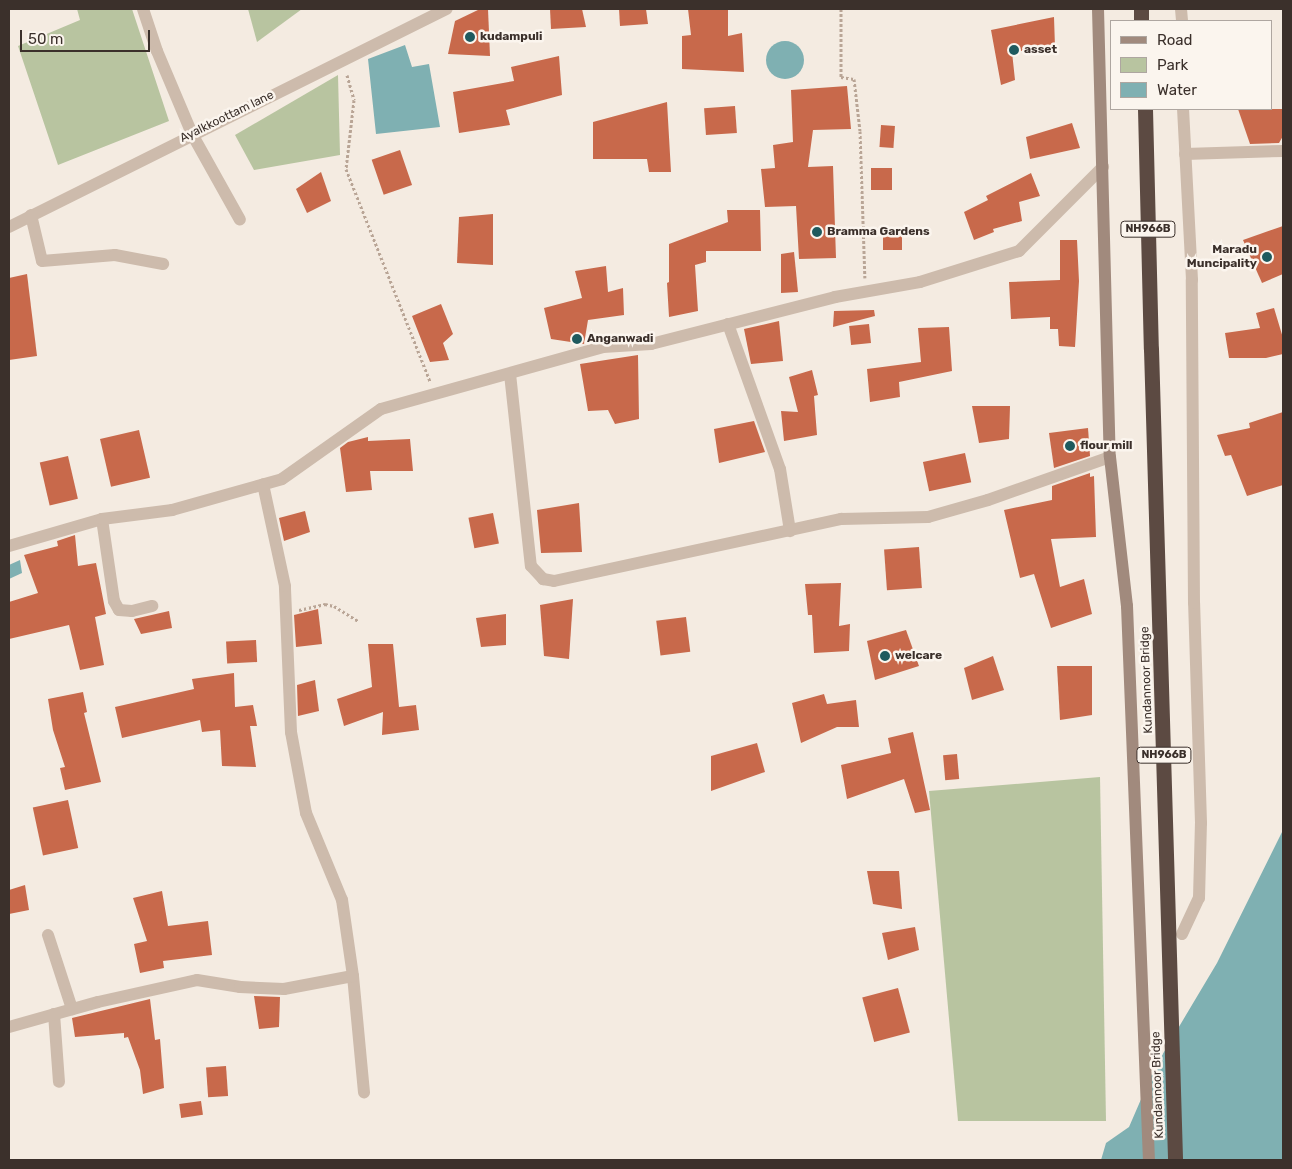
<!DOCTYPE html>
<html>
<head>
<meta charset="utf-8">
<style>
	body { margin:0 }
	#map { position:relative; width:1292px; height:1169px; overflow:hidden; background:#f4ebe1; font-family:Rubik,sans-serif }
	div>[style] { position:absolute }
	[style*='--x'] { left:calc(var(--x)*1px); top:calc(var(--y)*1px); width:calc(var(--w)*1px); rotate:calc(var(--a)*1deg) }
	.green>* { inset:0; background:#b8c4a0 }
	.water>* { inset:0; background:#7fb0b2 }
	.round { border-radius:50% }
	.building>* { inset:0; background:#c8694b; transform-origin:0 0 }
	.path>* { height:3px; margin-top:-1.5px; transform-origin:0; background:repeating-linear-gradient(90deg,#b9a596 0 2.5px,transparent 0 5px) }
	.street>* { height:12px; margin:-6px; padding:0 6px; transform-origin:6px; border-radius:6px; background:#cdbbac }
	.secondary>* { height:12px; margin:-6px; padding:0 6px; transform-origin:6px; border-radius:6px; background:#a18a7d }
	.highway>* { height:15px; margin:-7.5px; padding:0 7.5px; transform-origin:7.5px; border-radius:7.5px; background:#5c4a42 }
	.highway-bridge>* { height:15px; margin:-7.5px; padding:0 7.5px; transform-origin:7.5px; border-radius:7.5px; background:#5c4a42 }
	.dots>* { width:14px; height:14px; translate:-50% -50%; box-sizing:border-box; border:2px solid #fbf5ee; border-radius:50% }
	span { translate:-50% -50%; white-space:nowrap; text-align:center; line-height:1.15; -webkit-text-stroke:5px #fbf5ee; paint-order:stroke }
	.shield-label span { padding:1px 4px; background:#fbf5ee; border:1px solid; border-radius:4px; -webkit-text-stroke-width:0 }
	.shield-label { font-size:11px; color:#3b302b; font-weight:700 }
	.poi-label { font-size:12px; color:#3b302b; font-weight:700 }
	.left { translate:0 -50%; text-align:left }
	.right { translate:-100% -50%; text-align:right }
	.street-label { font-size:12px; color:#3b302b }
	.frame { position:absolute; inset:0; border:10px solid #3b302b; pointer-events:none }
	.legend { position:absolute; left:1110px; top:20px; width:162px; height:90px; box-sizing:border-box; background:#fbf5ee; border:1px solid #aea6a0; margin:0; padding:6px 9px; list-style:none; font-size:15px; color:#3b302b }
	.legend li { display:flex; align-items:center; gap:10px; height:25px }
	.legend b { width:25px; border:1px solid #aea6a0 }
	.scale { position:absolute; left:20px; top:30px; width:130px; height:22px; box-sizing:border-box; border:2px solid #3b302b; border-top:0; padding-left:6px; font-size:15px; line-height:18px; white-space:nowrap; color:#3b302b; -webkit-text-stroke:4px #fbf5ee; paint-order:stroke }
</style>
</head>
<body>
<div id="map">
	<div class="green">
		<i style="clip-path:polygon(77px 9px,132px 9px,169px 121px,58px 165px,18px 46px,80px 20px)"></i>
		<i style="clip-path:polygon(248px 9px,302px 9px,257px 42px)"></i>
		<i style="clip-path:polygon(338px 75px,340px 155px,254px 170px,235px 135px)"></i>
		<i style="clip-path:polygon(1100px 777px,1106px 1121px,958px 1121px,929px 791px)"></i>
	</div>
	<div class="water">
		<i class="round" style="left:766px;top:41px;width:38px;height:38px"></i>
		<i style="clip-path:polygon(405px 45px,412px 67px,429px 64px,440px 127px,376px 134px,368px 59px)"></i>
		<i style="clip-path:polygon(20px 560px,22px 573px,9px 579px,9px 565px)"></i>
		<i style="clip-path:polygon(1283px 830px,1283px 1160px,1101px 1160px,1106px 1143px,1129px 1127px,1155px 1067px,1217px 963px)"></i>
	</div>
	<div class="building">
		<i style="clip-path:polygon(480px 9px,488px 9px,490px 56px,448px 54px,455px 21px)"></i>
		<i style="clip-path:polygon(550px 9px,582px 9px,586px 27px,551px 29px)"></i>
		<i style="clip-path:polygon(619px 9px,646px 9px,648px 24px,620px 26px)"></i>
		<i style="clip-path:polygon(688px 9px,728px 9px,728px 36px,742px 33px,744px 72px,682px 69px,682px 36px,691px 35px)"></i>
		<i style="clip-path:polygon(1054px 17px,1055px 47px,1012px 52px,1015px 80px,1001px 85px,991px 30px)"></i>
		<i style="clip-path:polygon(559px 56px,562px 95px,506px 110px,510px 125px,459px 133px,453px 92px,514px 81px,511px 67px)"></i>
		<i style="clip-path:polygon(847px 86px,851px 129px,813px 130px,808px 167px,833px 166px,836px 258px,799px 259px,796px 206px,765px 207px,761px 169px,775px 168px,773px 145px,793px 142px,791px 90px)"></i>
		<i style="clip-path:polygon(667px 102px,671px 172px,649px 172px,647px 159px,593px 159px,593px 122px)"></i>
		<i style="left:735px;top:106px;width:27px;height:31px;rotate:86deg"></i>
		<i style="clip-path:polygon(1238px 109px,1283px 109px,1283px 136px,1279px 143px,1250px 144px)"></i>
		<i style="clip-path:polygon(1072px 123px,1080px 148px,1030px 159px,1026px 137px)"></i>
		<i style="left:881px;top:125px;width:14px;height:22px;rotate:4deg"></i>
		<i style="left:400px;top:150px;width:37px;height:30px;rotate:71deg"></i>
		<i style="left:892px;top:168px;width:22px;height:21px;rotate:90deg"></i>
		<i style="clip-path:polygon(321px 172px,331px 201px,307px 213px,296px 189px)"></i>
		<i style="clip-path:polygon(1031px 173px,1040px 196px,1019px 202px,1022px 221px,993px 229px,994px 232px,974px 240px,964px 212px,988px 200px,986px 196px)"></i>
		<i style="clip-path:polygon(727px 210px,760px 210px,761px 251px,706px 251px,706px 262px,695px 265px,698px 311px,669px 317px,667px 283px,669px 282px,669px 244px,728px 222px)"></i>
		<i style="clip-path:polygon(493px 214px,493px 265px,457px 263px,459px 217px)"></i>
		<i style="clip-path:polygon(1283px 226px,1283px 274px,1262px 283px,1243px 240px)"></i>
		<i style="left:902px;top:234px;width:16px;height:19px;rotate:90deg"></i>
		<i style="clip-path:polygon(1060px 240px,1077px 240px,1079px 281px,1075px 347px,1059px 346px,1058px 329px,1050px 329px,1050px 317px,1011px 319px,1009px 282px,1060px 280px)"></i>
		<i style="clip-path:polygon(794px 252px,798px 292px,781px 293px,781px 254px)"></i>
		<i style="clip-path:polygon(606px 266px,608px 292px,623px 288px,624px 315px,588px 320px,584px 344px,551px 339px,544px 308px,582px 298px,575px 271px)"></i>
		<i style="clip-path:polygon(27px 274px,37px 356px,9px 360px,9px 278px)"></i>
		<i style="clip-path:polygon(441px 304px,453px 334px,443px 343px,449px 360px,430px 362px,412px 316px)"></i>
		<i style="clip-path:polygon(1274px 308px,1283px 338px,1283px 354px,1266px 358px,1229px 358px,1225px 333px,1260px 328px,1256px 313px)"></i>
		<i style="clip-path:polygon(874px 310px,875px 316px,833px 327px,834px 311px)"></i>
		<i style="clip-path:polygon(779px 321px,783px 361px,751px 364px,744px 329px)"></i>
		<i style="left:869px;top:324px;width:19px;height:20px;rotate:84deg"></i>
		<i style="clip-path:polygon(949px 327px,952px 371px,899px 382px,900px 397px,870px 402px,867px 369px,921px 362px,918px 328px)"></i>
		<i style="clip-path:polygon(638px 355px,639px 419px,615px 424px,608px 410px,588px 411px,580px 364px)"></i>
		<i style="clip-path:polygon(812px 370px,818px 395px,814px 396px,817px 435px,784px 441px,781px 411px,798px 412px,789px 377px)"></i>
		<i style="clip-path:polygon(972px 406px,1010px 406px,1009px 439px,979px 443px)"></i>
		<i style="clip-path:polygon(1283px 412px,1283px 485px,1247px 496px,1231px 455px,1225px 456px,1217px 435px,1250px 428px,1249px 423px)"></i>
		<i style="clip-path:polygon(754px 421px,765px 452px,719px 463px,714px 429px)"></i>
		<i style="clip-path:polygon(1088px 428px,1090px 456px,1054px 468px,1049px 433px)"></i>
		<i style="left:139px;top:430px;width:49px;height:40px;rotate:77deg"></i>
		<i style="clip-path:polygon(368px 437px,368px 441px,410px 439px,413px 471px,370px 471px,372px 490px,346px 492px,340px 448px,348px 442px)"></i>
		<i style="left:965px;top:453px;width:30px;height:43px;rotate:78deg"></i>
		<i style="left:68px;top:456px;width:44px;height:29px;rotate:77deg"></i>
		<i style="clip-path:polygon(1090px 473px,1090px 477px,1094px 476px,1096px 537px,1051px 539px,1060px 587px,1084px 579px,1092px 614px,1051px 628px,1034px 574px,1020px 578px,1004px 510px,1052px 500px,1052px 486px)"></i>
		<i style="clip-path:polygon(579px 503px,582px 552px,541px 553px,537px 510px)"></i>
		<i style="clip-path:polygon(305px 511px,310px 532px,284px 541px,279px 518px)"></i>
		<i style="left:493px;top:513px;width:31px;height:25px;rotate:79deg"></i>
		<i style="clip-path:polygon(75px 535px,78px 566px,96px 563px,106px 614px,95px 617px,104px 665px,80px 670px,69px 625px,9px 639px,9px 602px,38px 593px,24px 555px,58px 546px,57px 541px)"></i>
		<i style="left:919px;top:547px;width:41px;height:35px;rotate:86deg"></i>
		<i style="clip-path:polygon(841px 583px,839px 626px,850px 624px,849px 651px,814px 653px,812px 615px,808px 615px,805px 584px)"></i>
		<i style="clip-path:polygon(573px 599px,569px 659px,544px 656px,540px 605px)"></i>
		<i style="clip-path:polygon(318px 609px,322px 644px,296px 647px,294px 615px)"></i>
		<i style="clip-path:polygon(169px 611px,172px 628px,141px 634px,134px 619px)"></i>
		<i style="clip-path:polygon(506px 614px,506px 645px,481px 647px,476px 618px)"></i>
		<i style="left:686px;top:617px;width:35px;height:30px;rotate:83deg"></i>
		<i style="clip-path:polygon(906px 630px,919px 666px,875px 680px,867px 641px)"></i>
		<i style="left:256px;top:640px;width:22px;height:30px;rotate:87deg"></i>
		<i style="clip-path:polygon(368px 644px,393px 644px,399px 707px,416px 705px,419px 730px,382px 735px,383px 712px,344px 726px,337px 699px,372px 687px)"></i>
		<i style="clip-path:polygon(993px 656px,1004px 690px,972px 700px,964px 668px)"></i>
		<i style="clip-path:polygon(1057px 666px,1092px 666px,1092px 715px,1060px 720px)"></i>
		<i style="clip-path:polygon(234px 673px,235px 707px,253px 705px,257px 726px,250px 726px,256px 767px,222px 766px,220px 730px,202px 732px,200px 720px,122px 738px,115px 707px,194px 689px,192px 679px)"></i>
		<i style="clip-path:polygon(315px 680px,319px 711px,298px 716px,297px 685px)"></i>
		<i style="clip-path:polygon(83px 692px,87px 712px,84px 713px,101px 782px,65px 790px,60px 768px,65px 767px,53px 730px,48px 699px)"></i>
		<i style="clip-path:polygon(824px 694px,827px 704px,856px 700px,859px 727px,837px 727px,801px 743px,792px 703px)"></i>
		<i style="clip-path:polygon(913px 732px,930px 810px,915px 813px,904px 779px,847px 799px,841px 765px,891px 753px,888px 738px)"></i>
		<i style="clip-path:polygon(757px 743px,765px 772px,711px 791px,711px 756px)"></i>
		<i style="left:957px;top:754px;width:25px;height:14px;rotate:85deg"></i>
		<i style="left:68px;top:800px;width:49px;height:36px;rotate:78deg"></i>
		<i style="clip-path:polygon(867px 871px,899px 871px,902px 909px,873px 904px)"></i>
		<i style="clip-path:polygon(25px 885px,29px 910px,9px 914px,9px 890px)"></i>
		<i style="clip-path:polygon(162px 891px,168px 926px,208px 921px,212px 955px,163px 961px,164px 968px,140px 973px,134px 944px,147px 941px,133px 898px)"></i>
		<i style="clip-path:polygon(915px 927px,919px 950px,888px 960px,882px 933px)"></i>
		<i style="left:898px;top:988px;width:46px;height:37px;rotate:75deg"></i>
		<i style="clip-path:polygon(254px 996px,280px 997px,279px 1027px,259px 1029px)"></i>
		<i style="clip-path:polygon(150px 999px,155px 1040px,160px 1039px,164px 1088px,143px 1094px,140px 1070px,128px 1037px,124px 1038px,124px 1033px,75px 1037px,72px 1018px)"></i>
		<i style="left:226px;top:1066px;width:30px;height:20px;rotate:86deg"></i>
		<i style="left:201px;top:1101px;width:14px;height:22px;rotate:82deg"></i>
	</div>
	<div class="path">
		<i style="--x:841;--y:9;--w:68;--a:90"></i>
		<i style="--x:841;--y:77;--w:13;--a:9"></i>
		<i style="--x:854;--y:79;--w:52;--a:83.4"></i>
		<i style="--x:860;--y:131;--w:147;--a:88.1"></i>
		<i style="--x:347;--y:75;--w:26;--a:74"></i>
		<i style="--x:354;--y:100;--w:69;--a:96.6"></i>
		<i style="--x:346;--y:169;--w:228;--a:68.4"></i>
		<i style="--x:299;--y:610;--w:27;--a:-13"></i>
		<i style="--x:325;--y:604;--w:9;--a:13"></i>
		<i style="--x:334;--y:606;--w:28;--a:32"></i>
	</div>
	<div class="street">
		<i style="--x:143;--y:9;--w:44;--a:71.6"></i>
		<i style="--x:157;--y:51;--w:90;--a:67.1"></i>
		<i style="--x:192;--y:134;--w:98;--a:60.8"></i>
		<i style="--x:1181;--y:9;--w:12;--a:85"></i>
		<i style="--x:1185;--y:154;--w:98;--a:-1.8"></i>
		<i style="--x:31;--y:215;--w:47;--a:76.6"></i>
		<i style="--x:42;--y:261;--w:73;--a:-4.7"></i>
		<i style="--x:115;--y:255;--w:49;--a:10.6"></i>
		<i style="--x:9;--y:227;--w:489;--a:-26.5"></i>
		<i style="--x:728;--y:324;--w:154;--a:70.3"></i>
		<i style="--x:780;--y:469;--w:63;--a:80.8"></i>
		<i style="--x:510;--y:374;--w:193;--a:83.8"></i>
		<i style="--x:531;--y:566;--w:18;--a:47"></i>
		<i style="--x:543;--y:579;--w:11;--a:10"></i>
		<i style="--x:554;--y:581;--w:294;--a:-12.2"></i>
		<i style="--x:841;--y:519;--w:87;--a:-1.3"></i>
		<i style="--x:928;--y:517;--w:62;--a:-15.8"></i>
		<i style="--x:988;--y:500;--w:129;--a:-19.4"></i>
		<i style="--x:102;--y:519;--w:83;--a:81.7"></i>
		<i style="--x:114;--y:601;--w:10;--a:61"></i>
		<i style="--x:119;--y:610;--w:13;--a:4"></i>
		<i style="--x:132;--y:611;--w:21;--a:-14"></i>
		<i style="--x:9;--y:546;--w:97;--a:-16.2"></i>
		<i style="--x:102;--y:519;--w:71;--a:-7.3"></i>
		<i style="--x:172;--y:510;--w:114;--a:-15.7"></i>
		<i style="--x:282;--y:479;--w:121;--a:-35.3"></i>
		<i style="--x:381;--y:409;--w:230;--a:-15.6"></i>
		<i style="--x:603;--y:347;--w:48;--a:-3.6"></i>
		<i style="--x:651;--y:344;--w:190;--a:-14.3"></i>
		<i style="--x:835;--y:297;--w:86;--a:-10"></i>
		<i style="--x:920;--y:282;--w:104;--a:-17.4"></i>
		<i style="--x:1019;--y:251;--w:119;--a:-45"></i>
		<i style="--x:1182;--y:934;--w:40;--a:-65"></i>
		<i style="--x:1199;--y:898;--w:75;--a:-88.5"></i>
		<i style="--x:1201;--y:823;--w:220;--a:-91.8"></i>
		<i style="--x:1194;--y:603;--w:323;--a:-90.4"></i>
		<i style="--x:1192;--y:280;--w:171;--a:-93"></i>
		<i style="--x:48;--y:935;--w:78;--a:72"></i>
		<i style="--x:353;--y:976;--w:117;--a:84.6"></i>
		<i style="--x:54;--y:1014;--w:68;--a:85.8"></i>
		<i style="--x:9;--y:1027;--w:92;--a:-15.7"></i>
		<i style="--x:98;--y:1002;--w:101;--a:-12.5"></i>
		<i style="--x:197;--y:980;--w:44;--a:9.2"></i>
		<i style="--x:240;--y:987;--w:44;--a:2.6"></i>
		<i style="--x:284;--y:989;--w:70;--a:-10.7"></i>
		<i style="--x:353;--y:976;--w:77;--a:-98.2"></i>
		<i style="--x:342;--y:900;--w:94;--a:-112.5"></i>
		<i style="--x:306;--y:813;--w:82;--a:-100.5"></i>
		<i style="--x:291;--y:732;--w:146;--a:-92.4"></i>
		<i style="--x:285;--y:586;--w:104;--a:-102.2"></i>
	</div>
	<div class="secondary">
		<i style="--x:1098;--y:9;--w:448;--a:88.5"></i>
		<i style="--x:1110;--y:457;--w:150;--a:83.5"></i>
		<i style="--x:1127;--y:606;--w:554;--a:87.73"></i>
	</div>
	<div class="highway">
		<i style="--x:1141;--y:9;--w:12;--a:90"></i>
		<i style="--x:1145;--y:109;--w:240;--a:88.6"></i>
	</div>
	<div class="highway-bridge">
		<i style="--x:1151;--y:349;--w:811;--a:88.3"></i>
	</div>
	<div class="dots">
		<i style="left:470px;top:37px;background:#1f5a5e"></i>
		<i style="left:1014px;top:50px;background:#1f5a5e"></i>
		<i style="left:817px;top:232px;background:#1f5a5e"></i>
		<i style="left:1267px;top:257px;background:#1f5a5e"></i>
		<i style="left:577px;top:339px;background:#1f5a5e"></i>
		<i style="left:1070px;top:446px;background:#1f5a5e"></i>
		<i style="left:885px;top:656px;background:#1f5a5e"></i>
	</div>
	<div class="shield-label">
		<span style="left:1148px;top:229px">NH966B</span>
		<span style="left:1164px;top:755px">NH966B</span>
	</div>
	<div class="poi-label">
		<span class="left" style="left:480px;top:37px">kudampuli</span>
		<span class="left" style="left:1024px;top:50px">asset</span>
		<span class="left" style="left:827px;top:232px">Bramma Gardens</span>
		<span class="right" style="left:1257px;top:257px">Maradu<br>Muncipality</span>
		<span class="left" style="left:587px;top:339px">Anganwadi</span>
		<span class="left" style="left:1080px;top:446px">flour mill</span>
		<span class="left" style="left:895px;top:656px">welcare</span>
	</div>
	<div class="street-label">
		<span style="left:227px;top:117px;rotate:-26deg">Ayalkkoottam lane</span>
		<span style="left:1147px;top:680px;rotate:-92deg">Kundannoor Bridge</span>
		<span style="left:1158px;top:1085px;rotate:-92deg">Kundannoor Bridge</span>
	</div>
	<div class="frame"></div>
	<ul class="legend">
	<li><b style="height:6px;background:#a18a7d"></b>Road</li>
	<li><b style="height:14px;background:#b8c4a0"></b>Park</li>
	<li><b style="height:14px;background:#7fb0b2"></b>Water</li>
	</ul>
	<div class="scale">50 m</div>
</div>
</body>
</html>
